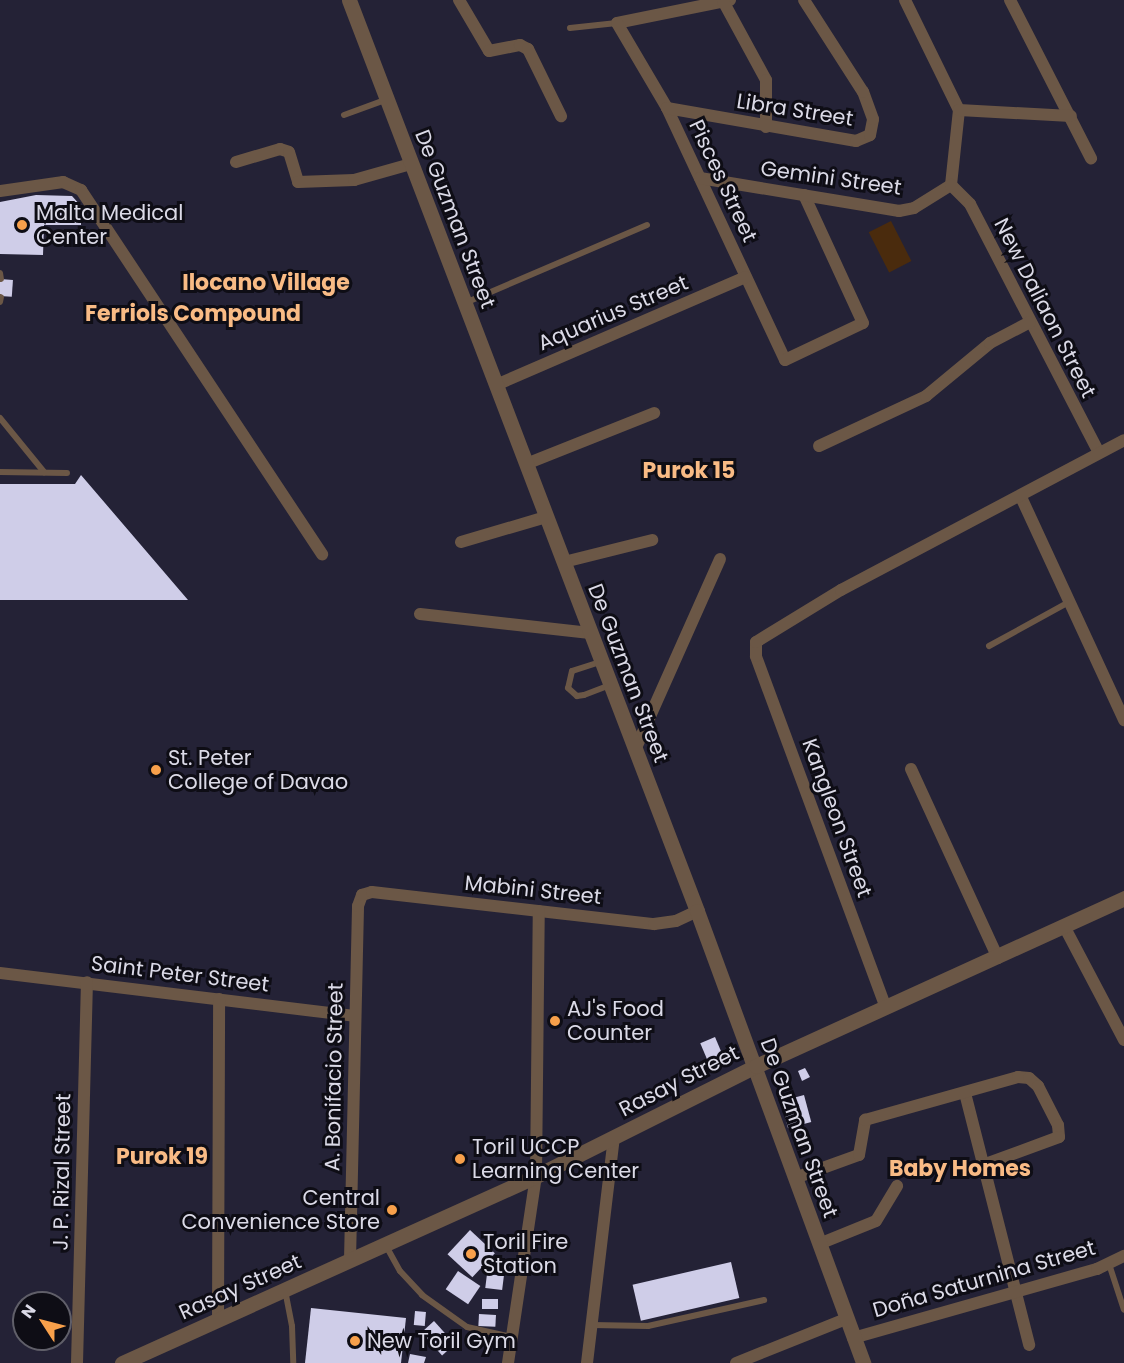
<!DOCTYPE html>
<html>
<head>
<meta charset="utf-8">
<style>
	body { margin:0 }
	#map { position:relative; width:1124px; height:1363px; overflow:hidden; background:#242236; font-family:Poppins,sans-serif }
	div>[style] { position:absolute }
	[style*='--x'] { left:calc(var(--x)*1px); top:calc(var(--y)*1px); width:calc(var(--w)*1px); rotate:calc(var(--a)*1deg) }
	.green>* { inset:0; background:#4a2b0d; transform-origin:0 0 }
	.building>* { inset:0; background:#cfcde8; transform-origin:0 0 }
	.service>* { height:6px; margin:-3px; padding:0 3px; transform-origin:3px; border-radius:3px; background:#6b5746 }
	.minor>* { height:12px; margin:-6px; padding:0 6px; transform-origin:6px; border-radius:6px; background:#6b5746 }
	.tertiary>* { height:15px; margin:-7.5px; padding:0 7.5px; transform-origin:7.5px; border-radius:7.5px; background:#6b5746 }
	.dots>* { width:16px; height:16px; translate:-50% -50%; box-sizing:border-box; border:3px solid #0e0d15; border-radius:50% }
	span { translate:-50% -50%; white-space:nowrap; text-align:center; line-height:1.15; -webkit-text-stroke:6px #0e0d15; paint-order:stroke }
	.street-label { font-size:21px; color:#dbdae7 }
	.poi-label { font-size:21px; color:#dbdae7 }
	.left { translate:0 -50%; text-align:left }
	.right { translate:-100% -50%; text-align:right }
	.neighbourhood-label { font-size:22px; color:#f9bb85; font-weight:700 }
	.north { position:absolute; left:12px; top:1291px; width:60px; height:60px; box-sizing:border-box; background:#0e0d15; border:2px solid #605f69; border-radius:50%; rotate:306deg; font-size:16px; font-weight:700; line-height:24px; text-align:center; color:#dbdae7 }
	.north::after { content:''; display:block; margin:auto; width:21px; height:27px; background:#f8a04b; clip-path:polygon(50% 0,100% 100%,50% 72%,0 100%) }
</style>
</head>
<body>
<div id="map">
	<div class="green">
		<i style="left:891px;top:221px;width:45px;height:25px;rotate:63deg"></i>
	</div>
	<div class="building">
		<i style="clip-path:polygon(36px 195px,72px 196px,81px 206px,81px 225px,44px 225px,43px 255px,0 254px,0 202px)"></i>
		<i style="left:0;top:279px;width:13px;height:17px;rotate:4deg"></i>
		<i style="clip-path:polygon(81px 475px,188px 600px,0 600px,0 484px,75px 484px)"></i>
		<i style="left:715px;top:1037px;width:23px;height:16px;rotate:67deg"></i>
		<i style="clip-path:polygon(805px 1068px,810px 1077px,802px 1081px,798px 1071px)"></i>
		<i style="left:787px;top:1078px;width:10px;height:11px;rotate:73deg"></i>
		<i style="left:804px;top:1095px;width:28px;height:24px;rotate:75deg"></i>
		<i style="left:470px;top:1230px;width:34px;height:33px;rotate:43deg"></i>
		<i style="left:731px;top:1262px;width:37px;height:101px;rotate:77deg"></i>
		<i style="left:458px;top:1271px;width:27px;height:22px;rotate:34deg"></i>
		<i style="left:487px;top:1274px;width:17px;height:14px;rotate:7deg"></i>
		<i style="left:482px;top:1299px;width:16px;height:10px"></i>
		<i style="clip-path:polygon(311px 1308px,406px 1318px,401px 1363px,305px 1363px)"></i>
		<i style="left:415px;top:1311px;width:11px;height:14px;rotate:5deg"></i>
		<i style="left:479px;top:1314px;width:17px;height:12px;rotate:3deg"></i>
		<i style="left:434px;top:1321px;width:31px;height:17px;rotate:48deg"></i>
		<i style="clip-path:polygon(410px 1354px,426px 1357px,424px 1363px,408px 1363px)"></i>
	</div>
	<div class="service">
		<i style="--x:570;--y:28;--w:47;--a:-6.1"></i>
		<i style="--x:344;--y:115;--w:44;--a:-20.1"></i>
		<i style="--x:0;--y:273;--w:6;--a:81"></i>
		<i style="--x:0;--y:302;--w:5;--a:-79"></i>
		<i style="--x:465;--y:303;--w:198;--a:-23.2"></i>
		<i style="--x:0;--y:418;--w:70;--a:50.8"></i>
		<i style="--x:0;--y:472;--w:67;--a:0.9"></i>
		<i style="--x:989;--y:646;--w:91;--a:-28.8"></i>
		<i style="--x:600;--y:662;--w:29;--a:162"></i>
		<i style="--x:572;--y:671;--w:17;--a:103"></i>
		<i style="--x:568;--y:688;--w:12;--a:42"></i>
		<i style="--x:577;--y:696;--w:7;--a:-8"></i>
		<i style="--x:584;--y:695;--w:28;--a:-21"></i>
		<i style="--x:385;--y:1244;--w:31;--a:61"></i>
		<i style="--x:400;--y:1271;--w:33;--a:47"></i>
		<i style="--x:422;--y:1295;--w:55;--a:35.4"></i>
		<i style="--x:467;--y:1327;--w:46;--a:12.5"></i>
		<i style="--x:1109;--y:1264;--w:48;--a:71.9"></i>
		<i style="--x:285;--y:1290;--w:37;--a:79"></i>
		<i style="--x:292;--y:1326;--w:37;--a:88"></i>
		<i style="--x:592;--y:1325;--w:56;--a:1"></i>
		<i style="--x:648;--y:1326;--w:119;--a:-12.6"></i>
	</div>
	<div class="minor">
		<i style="--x:459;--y:0;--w:59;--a:59.5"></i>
		<i style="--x:489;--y:51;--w:32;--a:-11"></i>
		<i style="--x:520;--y:45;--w:9;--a:27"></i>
		<i style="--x:528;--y:49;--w:75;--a:63.8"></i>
		<i style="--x:730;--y:0;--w:115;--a:168.5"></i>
		<i style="--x:617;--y:23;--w:99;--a:59.5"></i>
		<i style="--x:667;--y:108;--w:278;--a:64.9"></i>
		<i style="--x:785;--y:360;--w:86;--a:-25.4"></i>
		<i style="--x:863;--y:323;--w:141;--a:-114.7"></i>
		<i style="--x:905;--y:0;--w:123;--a:63.9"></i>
		<i style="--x:959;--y:110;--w:75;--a:96.1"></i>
		<i style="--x:1010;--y:0;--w:178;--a:62.9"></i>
		<i style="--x:723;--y:1;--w:90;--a:61.4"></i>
		<i style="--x:766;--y:80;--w:47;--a:90"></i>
		<i style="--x:667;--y:108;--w:192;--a:9.9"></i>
		<i style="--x:856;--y:141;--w:15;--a:-23"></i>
		<i style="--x:870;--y:135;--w:16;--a:-79"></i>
		<i style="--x:873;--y:119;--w:29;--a:-110"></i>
		<i style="--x:863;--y:92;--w:109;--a:-122.7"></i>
		<i style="--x:959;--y:110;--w:112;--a:3.1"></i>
		<i style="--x:236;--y:162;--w:46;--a:-16.5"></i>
		<i style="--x:280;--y:149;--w:9;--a:18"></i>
		<i style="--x:289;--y:152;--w:31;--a:73"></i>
		<i style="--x:298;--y:182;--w:56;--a:-2"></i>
		<i style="--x:354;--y:180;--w:59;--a:-15.7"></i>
		<i style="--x:700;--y:178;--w:202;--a:9.4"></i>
		<i style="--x:899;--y:211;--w:15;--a:-11"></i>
		<i style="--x:914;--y:208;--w:44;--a:-31.9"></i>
		<i style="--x:951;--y:185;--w:27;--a:45"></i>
		<i style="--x:970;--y:204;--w:280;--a:62.6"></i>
		<i style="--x:0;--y:191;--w:64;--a:-8.1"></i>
		<i style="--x:63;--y:182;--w:20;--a:24"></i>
		<i style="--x:81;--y:190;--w:437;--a:56.5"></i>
		<i style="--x:496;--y:385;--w:272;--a:-23.4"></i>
		<i style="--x:819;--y:446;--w:118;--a:-25"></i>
		<i style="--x:926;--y:396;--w:83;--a:-39.6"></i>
		<i style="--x:990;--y:343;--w:45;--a:-27.7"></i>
		<i style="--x:526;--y:464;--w:138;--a:-21.7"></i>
		<i style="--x:1021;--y:497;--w:246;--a:65.2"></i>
		<i style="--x:461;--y:542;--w:89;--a:-16.4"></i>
		<i style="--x:564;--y:562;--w:91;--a:-14"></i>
		<i style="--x:420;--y:614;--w:171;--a:6.4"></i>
		<i style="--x:635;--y:750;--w:209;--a:-66"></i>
		<i style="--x:911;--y:769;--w:208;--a:65.3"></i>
		<i style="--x:1064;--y:926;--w:129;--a:62.2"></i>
		<i style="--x:0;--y:973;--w:357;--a:6.9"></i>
		<i style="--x:886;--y:1008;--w:375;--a:-110.3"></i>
		<i style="--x:756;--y:656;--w:14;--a:-90"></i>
		<i style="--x:756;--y:642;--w:100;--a:-31.5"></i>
		<i style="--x:841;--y:590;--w:320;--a:-27.9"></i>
		<i style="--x:965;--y:1093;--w:260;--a:75.7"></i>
		<i style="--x:795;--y:1178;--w:68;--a:-19.8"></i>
		<i style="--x:859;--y:1155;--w:36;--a:-80"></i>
		<i style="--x:865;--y:1120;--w:159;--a:-15.7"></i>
		<i style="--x:1018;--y:1077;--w:11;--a:5"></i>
		<i style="--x:1029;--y:1078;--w:12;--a:42"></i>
		<i style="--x:1038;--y:1086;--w:44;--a:62.9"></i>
		<i style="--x:1058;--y:1125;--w:12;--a:85"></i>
		<i style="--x:1059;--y:1137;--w:81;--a:159.8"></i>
		<i style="--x:819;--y:1244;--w:61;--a:-22"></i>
		<i style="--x:876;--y:1221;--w:41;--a:-59"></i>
		<i style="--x:350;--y:1260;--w:354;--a:-88.7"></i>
		<i style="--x:358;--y:906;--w:12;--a:-70"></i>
		<i style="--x:362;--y:895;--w:10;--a:-17"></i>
		<i style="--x:372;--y:892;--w:284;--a:6.5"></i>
		<i style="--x:654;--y:924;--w:22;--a:-8"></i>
		<i style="--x:676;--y:921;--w:23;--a:-25"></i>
		<i style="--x:218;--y:1320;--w:321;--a:-89.8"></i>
		<i style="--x:853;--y:1338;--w:254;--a:-15.8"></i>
		<i style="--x:1097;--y:1269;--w:30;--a:-26"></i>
		<i style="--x:77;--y:1363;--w:381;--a:-88.5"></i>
		<i style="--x:508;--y:1363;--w:189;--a:-81.5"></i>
		<i style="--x:536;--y:1176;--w:265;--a:-89.4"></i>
		<i style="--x:587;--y:1363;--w:228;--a:-83.2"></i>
		<i style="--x:736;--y:1363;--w:118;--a:-21.8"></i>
	</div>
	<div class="tertiary">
		<i style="--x:349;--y:0;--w:975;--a:69.09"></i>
		<i style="--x:697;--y:911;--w:482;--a:69.8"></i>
		<i style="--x:122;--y:1363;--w:454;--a:-24.3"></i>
		<i style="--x:536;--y:1176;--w:246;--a:-26.6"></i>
		<i style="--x:756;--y:1066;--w:405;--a:-24.5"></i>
	</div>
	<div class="dots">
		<i style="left:22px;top:225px;background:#f8a04b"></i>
		<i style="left:156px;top:770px;background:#f8a04b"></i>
		<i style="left:555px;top:1021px;background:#f8a04b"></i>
		<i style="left:460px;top:1159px;background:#f8a04b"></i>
		<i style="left:392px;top:1210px;background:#f8a04b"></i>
		<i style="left:471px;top:1254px;background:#f8a04b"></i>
		<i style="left:355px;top:1341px;background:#f8a04b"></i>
	</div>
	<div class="street-label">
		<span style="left:795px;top:110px;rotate:9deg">Libra Street</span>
		<span style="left:831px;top:178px;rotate:8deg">Gemini Street</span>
		<span style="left:723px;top:181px;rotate:65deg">Pisces Street</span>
		<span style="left:455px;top:219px;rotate:69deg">De Guzman Street</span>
		<span style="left:1045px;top:308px;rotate:63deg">New Daliaon Street</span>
		<span style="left:613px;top:313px;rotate:-23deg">Aquarius Street</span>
		<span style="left:628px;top:673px;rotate:69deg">De Guzman Street</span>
		<span style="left:837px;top:818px;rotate:70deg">Kangleon Street</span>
		<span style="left:533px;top:890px;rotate:6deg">Mabini Street</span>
		<span style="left:180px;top:974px;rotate:7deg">Saint Peter Street</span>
		<span style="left:334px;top:1077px;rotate:-89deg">A. Bonifacio Street</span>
		<span style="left:679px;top:1081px;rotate:-27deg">Rasay Street</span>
		<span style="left:799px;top:1128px;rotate:70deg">De Guzman Street</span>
		<span style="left:62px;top:1172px;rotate:-89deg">J. P. Rizal Street</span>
		<span style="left:984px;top:1279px;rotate:-16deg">Doña Saturnina Street</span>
		<span style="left:240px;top:1287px;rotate:-24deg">Rasay Street</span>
	</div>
	<div class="poi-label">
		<span class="left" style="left:36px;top:225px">Malta Medical<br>Center</span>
		<span class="left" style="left:168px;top:770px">St. Peter<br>College of Davao</span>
		<span class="left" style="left:567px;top:1021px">AJ's Food<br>Counter</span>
		<span class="left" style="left:472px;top:1159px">Toril UCCP<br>Learning Center</span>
		<span class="right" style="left:380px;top:1210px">Central<br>Convenience Store</span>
		<span class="left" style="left:483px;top:1254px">Toril Fire<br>Station</span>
		<span class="left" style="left:367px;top:1341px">New Toril Gym</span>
	</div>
	<div class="neighbourhood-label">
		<span style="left:266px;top:283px">Ilocano Village</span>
		<span style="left:193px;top:314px">Ferriols Compound</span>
		<span style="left:689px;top:471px">Purok 15</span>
		<span style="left:162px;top:1157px">Purok 19</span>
		<span style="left:960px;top:1169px">Baby Homes</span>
	</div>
	<div class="north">N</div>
</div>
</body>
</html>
